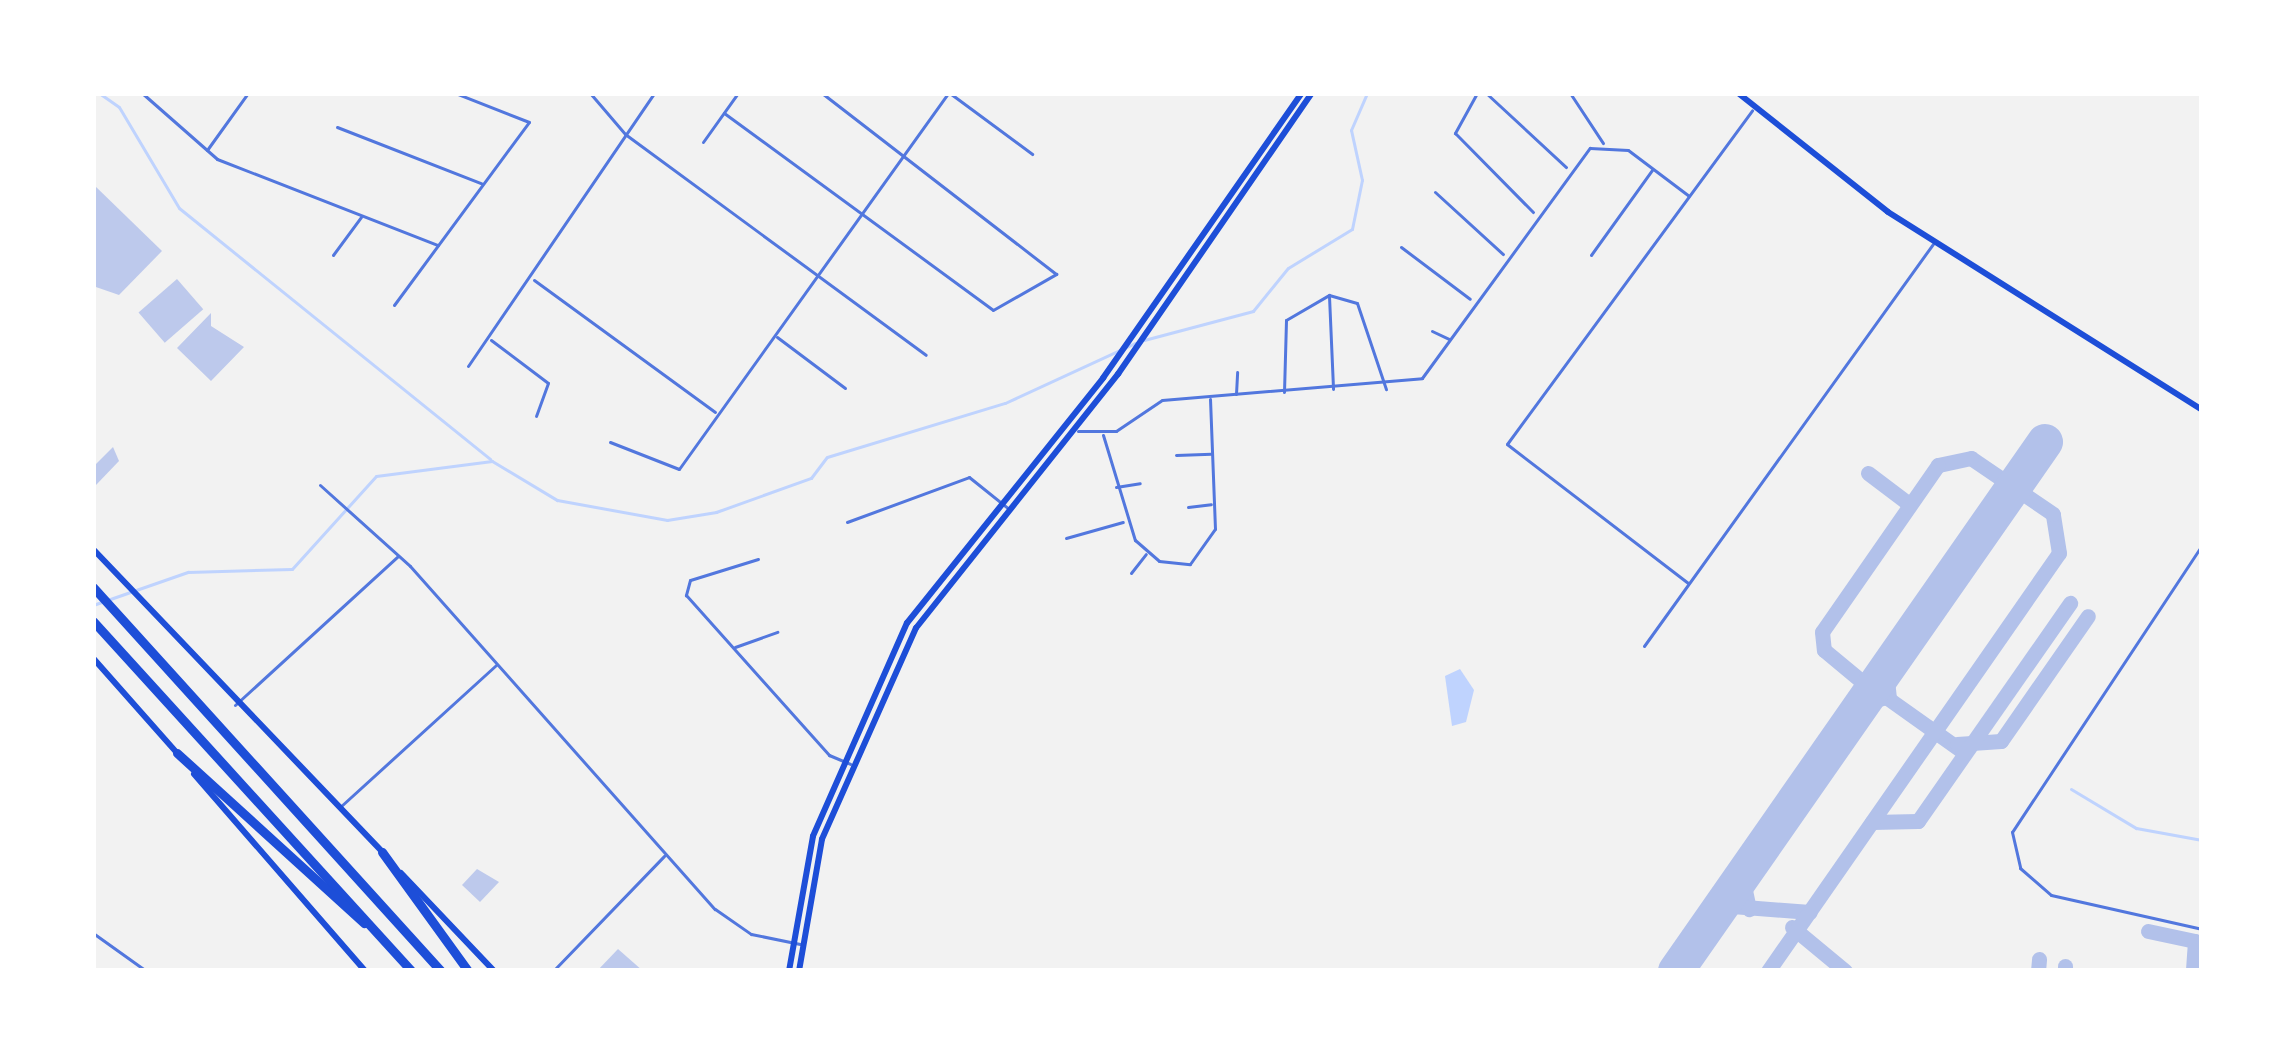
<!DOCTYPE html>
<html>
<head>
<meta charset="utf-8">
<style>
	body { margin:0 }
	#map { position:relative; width:2295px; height:1064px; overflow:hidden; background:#f2f2f2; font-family:"Archivo Narrow",sans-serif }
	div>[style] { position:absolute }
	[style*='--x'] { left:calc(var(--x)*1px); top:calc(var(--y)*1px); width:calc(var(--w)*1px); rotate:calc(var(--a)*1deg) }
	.water>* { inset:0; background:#bfd3fe }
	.stream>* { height:3px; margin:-1.5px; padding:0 1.5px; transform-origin:1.5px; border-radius:1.5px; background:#bfd3fe }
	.taxiway>* { height:15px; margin:-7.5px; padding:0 7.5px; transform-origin:7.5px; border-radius:7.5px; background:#b2c1ea }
	.runway>* { height:36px; margin:-18px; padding:0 18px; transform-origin:18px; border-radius:18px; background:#b2c1ea }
	.building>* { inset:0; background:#bdc9ec; transform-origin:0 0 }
	.minor>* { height:3px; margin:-1.5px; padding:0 1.5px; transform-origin:1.5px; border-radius:1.5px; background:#5277de }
	.secondary>* { height:6px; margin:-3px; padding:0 3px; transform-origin:3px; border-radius:3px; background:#1d4ed8 }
	.primary>* { height:6px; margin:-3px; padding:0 3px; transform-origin:3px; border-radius:3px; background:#1d4ed8 }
	.motorway>* { height:9px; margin:-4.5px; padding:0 4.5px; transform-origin:4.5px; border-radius:4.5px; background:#1d4ed8 }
	span { translate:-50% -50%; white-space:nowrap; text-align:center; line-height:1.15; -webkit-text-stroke:12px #fff; paint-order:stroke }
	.frame { position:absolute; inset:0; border:96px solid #fff; pointer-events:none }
</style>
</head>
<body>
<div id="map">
	<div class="water">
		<i style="clip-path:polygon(1460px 669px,1474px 690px,1466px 722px,1452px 726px,1445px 676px)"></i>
	</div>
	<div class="stream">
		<i style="--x:99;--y:93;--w:24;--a:35"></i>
		<i style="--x:119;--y:107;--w:117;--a:59.3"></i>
		<i style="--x:179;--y:208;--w:400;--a:38.9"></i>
		<i style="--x:1144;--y:340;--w:113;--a:-14.9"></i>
		<i style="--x:1253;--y:311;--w:55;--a:-50.9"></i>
		<i style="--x:1288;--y:268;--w:75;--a:-31.4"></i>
		<i style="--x:1352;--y:229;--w:50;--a:-78.5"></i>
		<i style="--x:1362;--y:180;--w:51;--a:-102.4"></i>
		<i style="--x:1351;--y:130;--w:40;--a:-66.6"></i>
		<i style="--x:93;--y:605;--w:101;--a:-19.2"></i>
		<i style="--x:188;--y:572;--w:104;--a:-1.7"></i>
		<i style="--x:292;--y:569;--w:125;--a:-47.9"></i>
		<i style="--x:376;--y:476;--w:117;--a:-7.4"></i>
		<i style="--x:492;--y:461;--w:76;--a:31"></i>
		<i style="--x:557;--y:500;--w:112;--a:10.3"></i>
		<i style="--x:667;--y:520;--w:50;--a:-9.3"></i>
		<i style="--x:716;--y:512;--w:101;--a:-19.7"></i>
		<i style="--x:811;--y:478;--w:26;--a:-53"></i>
		<i style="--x:827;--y:457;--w:186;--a:-16.9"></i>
		<i style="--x:1005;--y:403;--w:143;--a:-24.8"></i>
		<i style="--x:2071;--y:789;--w:76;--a:31"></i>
		<i style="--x:2136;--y:828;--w:67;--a:10.3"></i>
	</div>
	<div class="taxiway">
		<i style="--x:1868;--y:473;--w:51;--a:37.1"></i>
		<i style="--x:1886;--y:670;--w:28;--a:84"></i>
		<i style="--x:1864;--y:703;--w:23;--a:-15"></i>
		<i style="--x:1886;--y:697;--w:93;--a:35.4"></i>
		<i style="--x:1957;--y:744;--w:44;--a:-3.9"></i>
		<i style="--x:2001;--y:741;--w:152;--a:-55.2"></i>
		<i style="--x:1872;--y:822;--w:46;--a:-1.2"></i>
		<i style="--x:1918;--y:821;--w:266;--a:-55.1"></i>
		<i style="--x:1742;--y:876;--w:34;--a:78"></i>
		<i style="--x:1713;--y:918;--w:22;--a:-32"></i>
		<i style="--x:1732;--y:906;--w:78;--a:4.4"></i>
		<i style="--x:1792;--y:927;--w:69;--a:39.7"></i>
		<i style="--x:2148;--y:931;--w:48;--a:12"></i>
		<i style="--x:2195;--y:941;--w:30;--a:94"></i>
		<i style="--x:1768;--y:971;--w:509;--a:-55.16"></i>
		<i style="--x:2059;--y:553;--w:39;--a:-99"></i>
		<i style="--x:2053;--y:514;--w:99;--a:-145.7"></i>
		<i style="--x:1971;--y:458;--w:34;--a:168"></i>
		<i style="--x:1938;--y:465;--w:203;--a:124.8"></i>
		<i style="--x:1822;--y:632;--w:18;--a:84"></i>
		<i style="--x:1824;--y:650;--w:53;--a:39.7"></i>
		<i style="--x:1865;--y:684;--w:33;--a:110"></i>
		<i style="--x:2038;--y:971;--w:12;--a:-85"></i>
		<i style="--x:2065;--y:971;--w:5;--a:-90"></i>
	</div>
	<div class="runway">
		<i style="--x:1676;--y:971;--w:645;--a:-55.1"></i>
	</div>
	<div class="building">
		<i style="clip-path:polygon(93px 184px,162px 251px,119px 295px,93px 286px)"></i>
		<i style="left:177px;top:279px;width:40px;height:51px;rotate:49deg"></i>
		<i style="clip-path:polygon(211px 313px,211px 326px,244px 347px,211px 381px,177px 348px)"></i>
		<i style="clip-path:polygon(113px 447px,119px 461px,96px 485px,93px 467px)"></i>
		<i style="clip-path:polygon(477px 869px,499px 882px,480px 902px,462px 885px)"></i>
		<i style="clip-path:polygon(618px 949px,643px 971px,597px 971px)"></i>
	</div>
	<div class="minor">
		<i style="--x:142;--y:93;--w:100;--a:41.3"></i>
		<i style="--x:217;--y:159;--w:237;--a:21.3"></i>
		<i style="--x:590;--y:93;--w:54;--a:49.5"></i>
		<i style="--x:625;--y:134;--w:373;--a:36.3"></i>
		<i style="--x:1477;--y:93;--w:46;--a:118.8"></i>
		<i style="--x:1455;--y:133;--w:111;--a:45.4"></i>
		<i style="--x:1486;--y:93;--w:109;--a:42.8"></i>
		<i style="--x:1570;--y:93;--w:60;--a:56.6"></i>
		<i style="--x:951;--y:94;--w:101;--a:36.5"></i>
		<i style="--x:724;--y:113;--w:333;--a:36.2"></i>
		<i style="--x:993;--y:310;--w:73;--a:-29.7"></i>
		<i style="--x:1056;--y:274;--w:296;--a:-142.3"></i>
		<i style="--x:337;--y:127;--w:155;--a:21.3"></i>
		<i style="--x:703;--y:142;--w:60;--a:-54.5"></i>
		<i style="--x:207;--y:150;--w:70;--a:-54.3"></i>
		<i style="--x:1435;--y:192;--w:92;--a:42.4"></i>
		<i style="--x:1401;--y:247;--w:86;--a:37"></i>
		<i style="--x:333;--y:255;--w:47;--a:-53.6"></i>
		<i style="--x:1591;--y:255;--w:105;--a:-54.3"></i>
		<i style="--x:534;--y:280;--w:224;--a:36.1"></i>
		<i style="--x:1329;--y:296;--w:93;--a:87.5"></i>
		<i style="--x:394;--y:305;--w:227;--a:-53.6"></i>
		<i style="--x:529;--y:122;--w:79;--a:-158.6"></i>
		<i style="--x:1432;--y:331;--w:19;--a:25"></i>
		<i style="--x:777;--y:337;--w:85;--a:36.9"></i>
		<i style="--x:491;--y:340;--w:71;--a:37"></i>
		<i style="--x:548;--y:383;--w:35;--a:110"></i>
		<i style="--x:468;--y:366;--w:330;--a:-55.7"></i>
		<i style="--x:1284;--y:392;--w:72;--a:-88.4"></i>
		<i style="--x:1286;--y:320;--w:50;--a:-30.2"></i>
		<i style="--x:1329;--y:295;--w:29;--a:16"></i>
		<i style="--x:1357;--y:303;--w:91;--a:71.4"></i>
		<i style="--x:1236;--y:394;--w:22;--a:-87"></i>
		<i style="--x:1078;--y:431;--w:38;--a:0"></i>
		<i style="--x:1116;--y:431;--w:55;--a:-34"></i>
		<i style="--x:1162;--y:400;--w:261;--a:-4.8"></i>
		<i style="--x:1422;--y:378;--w:285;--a:-53.9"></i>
		<i style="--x:1590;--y:148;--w:38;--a:3"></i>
		<i style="--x:1628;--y:150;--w:76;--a:37"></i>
		<i style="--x:1103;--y:435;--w:110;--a:73.1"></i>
		<i style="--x:1135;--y:540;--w:32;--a:41"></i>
		<i style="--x:1159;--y:561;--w:31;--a:6"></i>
		<i style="--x:1190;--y:564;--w:43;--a:-54.5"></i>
		<i style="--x:1215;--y:529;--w:130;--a:-92.2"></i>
		<i style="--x:610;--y:442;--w:74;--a:21.4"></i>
		<i style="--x:679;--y:469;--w:462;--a:-54.4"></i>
		<i style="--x:1176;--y:455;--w:35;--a:-2"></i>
		<i style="--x:320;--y:485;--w:121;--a:42"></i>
		<i style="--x:410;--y:566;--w:459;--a:48.4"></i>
		<i style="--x:715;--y:909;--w:44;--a:34.8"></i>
		<i style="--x:751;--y:934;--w:50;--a:11.5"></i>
		<i style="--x:1116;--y:487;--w:24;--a:-9"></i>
		<i style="--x:1188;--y:507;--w:23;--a:-7"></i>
		<i style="--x:847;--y:522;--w:130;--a:-20.2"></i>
		<i style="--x:969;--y:477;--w:51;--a:38.7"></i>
		<i style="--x:1066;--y:538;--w:59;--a:-15.7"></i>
		<i style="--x:2202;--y:545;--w:344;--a:123.5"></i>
		<i style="--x:2012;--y:832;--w:37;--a:77"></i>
		<i style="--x:2020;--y:868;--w:41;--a:41.1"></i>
		<i style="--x:2051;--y:895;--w:155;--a:12.7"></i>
		<i style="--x:758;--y:559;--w:71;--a:162.8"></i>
		<i style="--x:690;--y:580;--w:16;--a:105"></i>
		<i style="--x:686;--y:595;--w:215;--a:48.2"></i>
		<i style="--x:829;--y:755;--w:23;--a:23"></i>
		<i style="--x:1131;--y:573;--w:24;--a:-52"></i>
		<i style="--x:1688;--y:583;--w:228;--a:-142.5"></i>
		<i style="--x:1507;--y:444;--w:414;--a:-53.7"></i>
		<i style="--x:1644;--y:646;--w:495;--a:-54.3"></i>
		<i style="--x:735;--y:647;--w:45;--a:-19.7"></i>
		<i style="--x:235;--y:705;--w:221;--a:-42.4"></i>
		<i style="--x:340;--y:807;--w:211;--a:-42.3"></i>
		<i style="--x:93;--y:933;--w:65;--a:35.6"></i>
		<i style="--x:553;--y:971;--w:160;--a:-46"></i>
	</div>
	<div class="secondary">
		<i style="--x:93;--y:549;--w:422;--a:46.3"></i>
		<i style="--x:93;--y:658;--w:128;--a:48.5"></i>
		<i style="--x:194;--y:774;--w:261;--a:49"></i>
		<i style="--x:401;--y:873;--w:135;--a:46.5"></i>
		<i style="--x:789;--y:971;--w:137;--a:-79.9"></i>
		<i style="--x:813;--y:836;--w:233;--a:-66.2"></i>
		<i style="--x:907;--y:623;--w:314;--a:-51.3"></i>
		<i style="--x:1103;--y:378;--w:348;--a:-55.1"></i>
		<i style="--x:799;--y:971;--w:134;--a:-80.1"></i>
		<i style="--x:822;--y:839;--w:231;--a:-66"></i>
		<i style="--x:916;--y:628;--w:325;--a:-51.5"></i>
		<i style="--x:1118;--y:374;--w:341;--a:-55.4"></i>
	</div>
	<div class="primary">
		<i style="--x:1738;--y:93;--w:191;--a:38.4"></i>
		<i style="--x:1888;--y:212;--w:371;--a:32.2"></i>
	</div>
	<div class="motorway">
		<i style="--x:93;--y:587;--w:518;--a:47.82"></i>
		<i style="--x:93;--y:621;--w:474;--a:47.7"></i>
		<i style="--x:177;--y:753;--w:253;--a:42.3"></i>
		<i style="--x:382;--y:852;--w:147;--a:54.1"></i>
	</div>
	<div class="frame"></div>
</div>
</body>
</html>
